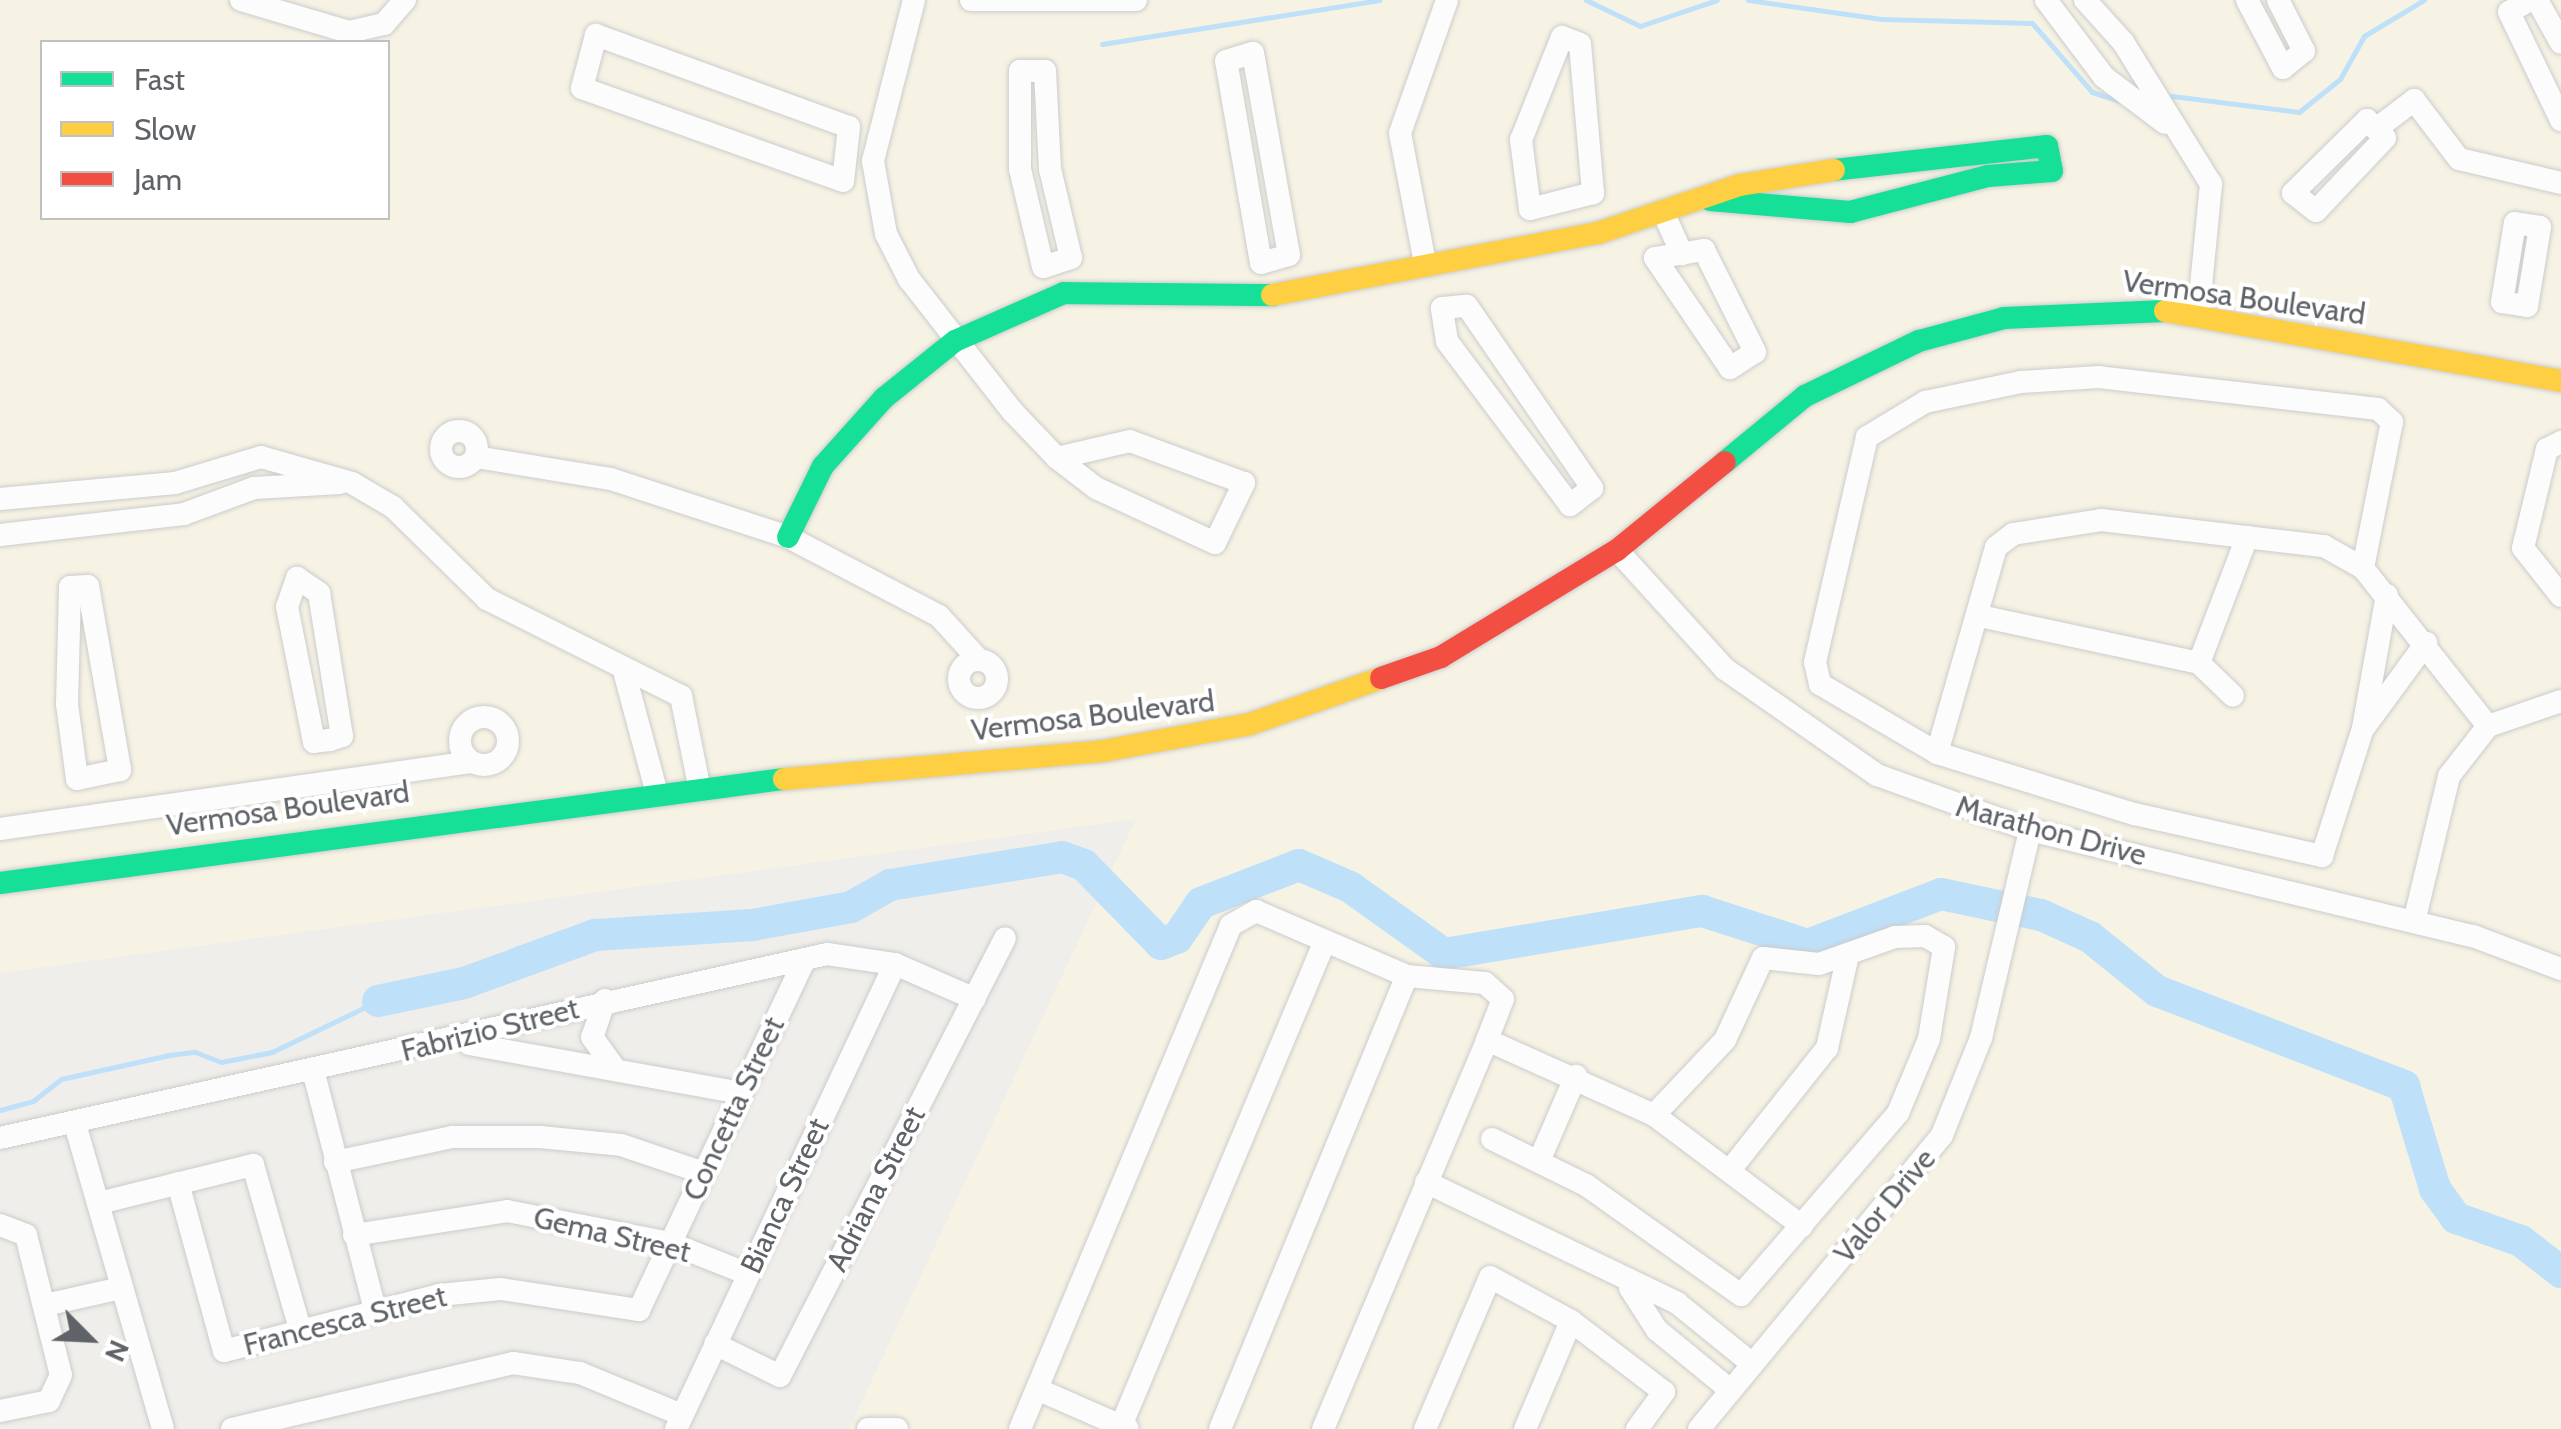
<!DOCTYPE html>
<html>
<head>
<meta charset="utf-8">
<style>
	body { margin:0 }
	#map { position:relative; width:2561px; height:1429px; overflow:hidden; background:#efeeea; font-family:Cabin,sans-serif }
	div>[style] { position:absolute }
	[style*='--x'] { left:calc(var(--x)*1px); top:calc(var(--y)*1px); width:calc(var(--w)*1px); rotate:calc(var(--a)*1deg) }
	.commercial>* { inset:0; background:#f7f3e4 }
	.stream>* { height:5px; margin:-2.5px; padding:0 2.5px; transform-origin:2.5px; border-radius:2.5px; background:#bfe0f9 }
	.river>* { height:32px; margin:-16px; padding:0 16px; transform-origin:16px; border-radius:16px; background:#bfe0f9 }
	.roads { filter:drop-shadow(0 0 2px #cbcccc) drop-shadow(0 0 2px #cbcccc) }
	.street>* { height:22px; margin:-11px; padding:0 11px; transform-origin:11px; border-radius:11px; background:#fdfcfc }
	.street>.ring { margin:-11px; padding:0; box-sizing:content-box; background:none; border:22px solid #fdfcfc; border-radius:50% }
	.fast>* { height:22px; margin:-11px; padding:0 11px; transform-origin:11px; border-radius:11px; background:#16e098 }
	.slow>* { height:22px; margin:-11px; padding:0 11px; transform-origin:11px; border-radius:11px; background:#ffcf43 }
	.jam>* { height:22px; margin:-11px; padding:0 11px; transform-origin:11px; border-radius:11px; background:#f24e42 }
	span { translate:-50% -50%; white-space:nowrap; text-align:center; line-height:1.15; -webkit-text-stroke:8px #fff; paint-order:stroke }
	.street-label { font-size:30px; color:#5f6368 }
	.legend { position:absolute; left:40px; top:40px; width:350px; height:180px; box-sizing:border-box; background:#fff; border:2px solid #bfc1c3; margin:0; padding:12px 18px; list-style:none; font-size:30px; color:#5f6368 }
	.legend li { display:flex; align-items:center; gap:20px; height:50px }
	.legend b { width:50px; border:2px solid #bfc1c3 }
	.north { position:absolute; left:40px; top:1289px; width:100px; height:100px; -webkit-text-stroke:8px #fff; paint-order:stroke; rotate:114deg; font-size:28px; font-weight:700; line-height:40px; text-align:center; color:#5f6368 }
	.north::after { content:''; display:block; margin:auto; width:35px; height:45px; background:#5f6368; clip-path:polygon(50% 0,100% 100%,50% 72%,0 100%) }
</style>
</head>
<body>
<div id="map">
	<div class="commercial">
		<i style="clip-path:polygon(evenodd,0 0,2561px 0,2561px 1429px,849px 1429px,1136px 819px,0 973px,0 0,42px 42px,388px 42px,388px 218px,42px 218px,42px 42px)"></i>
	</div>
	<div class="stream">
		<i style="--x:1586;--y:0;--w:60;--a:25.7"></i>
		<i style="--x:1640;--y:26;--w:81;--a:-18.7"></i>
		<i style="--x:1748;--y:0;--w:135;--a:8.1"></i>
		<i style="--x:1882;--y:19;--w:150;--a:1.5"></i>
		<i style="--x:2032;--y:23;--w:91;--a:49"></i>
		<i style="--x:2092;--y:92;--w:28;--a:18"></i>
		<i style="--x:1102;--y:44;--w:281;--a:-9"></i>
		<i style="--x:2172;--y:96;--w:128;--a:7.2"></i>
		<i style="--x:2299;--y:112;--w:53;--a:-38.8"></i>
		<i style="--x:2340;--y:79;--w:49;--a:-60.8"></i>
		<i style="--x:2364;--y:36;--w:70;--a:-31"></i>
		<i style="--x:0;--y:1110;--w:34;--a:-15"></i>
		<i style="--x:33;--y:1101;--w:36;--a:-38"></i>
		<i style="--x:61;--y:1079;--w:111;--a:-12.5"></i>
		<i style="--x:169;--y:1055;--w:26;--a:-7"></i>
		<i style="--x:195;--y:1052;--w:28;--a:21"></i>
		<i style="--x:221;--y:1062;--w:52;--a:-11.1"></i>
		<i style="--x:272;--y:1052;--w:118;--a:-25.7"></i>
	</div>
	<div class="river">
		<i style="--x:378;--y:1001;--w:88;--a:-11.8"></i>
		<i style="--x:464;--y:983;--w:140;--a:-20.1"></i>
		<i style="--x:595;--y:935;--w:158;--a:-3.6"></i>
		<i style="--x:753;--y:925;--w:100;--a:-10.4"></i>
		<i style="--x:851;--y:907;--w:45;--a:-29.4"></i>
		<i style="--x:890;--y:885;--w:174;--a:-9.2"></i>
		<i style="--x:1062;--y:857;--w:23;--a:20"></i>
		<i style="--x:1084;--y:865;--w:110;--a:45.7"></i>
		<i style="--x:1161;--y:944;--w:17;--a:-21"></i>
		<i style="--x:1177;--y:938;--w:42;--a:-55.6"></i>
		<i style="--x:1201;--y:903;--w:105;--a:-21.2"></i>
		<i style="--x:1299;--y:865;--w:56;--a:23.3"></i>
		<i style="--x:1350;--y:887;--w:115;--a:35.5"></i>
		<i style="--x:1444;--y:954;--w:262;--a:-9.5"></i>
		<i style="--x:1702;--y:911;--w:111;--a:17.8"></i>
		<i style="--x:1808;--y:945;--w:142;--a:-21"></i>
		<i style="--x:1941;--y:894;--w:102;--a:11.9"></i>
		<i style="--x:2041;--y:915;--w:54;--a:24.2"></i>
		<i style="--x:2090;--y:937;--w:86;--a:38.9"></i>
		<i style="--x:2157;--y:991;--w:265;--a:21"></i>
		<i style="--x:2404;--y:1086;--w:108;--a:73.2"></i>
		<i style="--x:2435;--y:1189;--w:36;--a:54"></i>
		<i style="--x:2456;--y:1218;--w:69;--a:19.5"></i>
		<i style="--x:2521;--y:1241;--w:51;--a:37.8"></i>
	</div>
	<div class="roads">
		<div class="street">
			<i style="--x:241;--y:0;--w:113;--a:16.5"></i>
			<i style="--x:349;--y:32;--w:36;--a:-13"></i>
			<i style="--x:384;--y:24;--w:32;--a:-49"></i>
			<i style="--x:914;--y:0;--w:166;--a:104.3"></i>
			<i style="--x:873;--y:161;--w:74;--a:79.9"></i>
			<i style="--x:886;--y:234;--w:51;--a:62.9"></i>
			<i style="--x:909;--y:279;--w:169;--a:52"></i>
			<i style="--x:1013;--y:412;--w:64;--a:46.3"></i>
			<i style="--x:1057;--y:458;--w:49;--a:37.6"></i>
			<i style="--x:1096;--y:488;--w:131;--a:24.8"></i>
			<i style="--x:1215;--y:543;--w:67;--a:-64.2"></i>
			<i style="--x:1244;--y:483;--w:121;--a:-159.8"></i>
			<i style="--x:1130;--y:441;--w:75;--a:166.9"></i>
			<i style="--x:971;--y:0;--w:165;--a:0"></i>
			<i style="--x:2046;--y:0;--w:96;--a:53"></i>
			<i style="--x:2104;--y:77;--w:76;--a:37"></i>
			<i style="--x:2085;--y:0;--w:57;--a:47.9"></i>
			<i style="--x:2123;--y:42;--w:167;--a:58.2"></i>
			<i style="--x:2211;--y:184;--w:133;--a:95.6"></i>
			<i style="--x:2247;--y:0;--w:77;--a:62.1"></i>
			<i style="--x:2283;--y:68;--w:27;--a:-39"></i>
			<i style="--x:2304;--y:51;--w:57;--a:-117"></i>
			<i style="--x:2530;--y:0;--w:24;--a:150"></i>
			<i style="--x:2509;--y:12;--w:120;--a:64.3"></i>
			<i style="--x:2537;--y:0;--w:49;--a:60.8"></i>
			<i style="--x:596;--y:35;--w:269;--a:20"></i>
			<i style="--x:849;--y:127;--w:54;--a:96.3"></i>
			<i style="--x:843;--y:181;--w:277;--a:-160.4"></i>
			<i style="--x:582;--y:88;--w:55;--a:-75.2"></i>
			<i style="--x:1562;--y:37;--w:19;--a:21"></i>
			<i style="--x:1580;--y:44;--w:150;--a:85"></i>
			<i style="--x:1593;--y:193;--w:65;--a:165.7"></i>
			<i style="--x:1530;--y:209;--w:70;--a:-97.4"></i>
			<i style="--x:1521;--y:140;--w:111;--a:-68.3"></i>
			<i style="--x:1253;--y:53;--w:205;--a:79.9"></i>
			<i style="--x:1289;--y:255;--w:29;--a:164"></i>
			<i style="--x:1261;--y:263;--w:205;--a:-99.8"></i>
			<i style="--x:1226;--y:61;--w:28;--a:-17"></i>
			<i style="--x:1020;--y:71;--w:25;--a:0"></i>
			<i style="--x:1045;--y:71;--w:98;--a:87.1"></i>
			<i style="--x:1050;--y:169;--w:91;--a:76.7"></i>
			<i style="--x:1071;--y:258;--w:29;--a:162"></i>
			<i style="--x:1043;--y:267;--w:101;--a:-103.2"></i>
			<i style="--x:1020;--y:169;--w:98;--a:-90"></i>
			<i style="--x:2367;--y:120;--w:25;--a:45"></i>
			<i style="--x:2385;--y:138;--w:100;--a:133.4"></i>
			<i style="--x:2316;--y:211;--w:29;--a:-142"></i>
			<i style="--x:2293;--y:193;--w:104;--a:-44.6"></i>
			<i style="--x:2376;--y:129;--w:48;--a:-37.3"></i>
			<i style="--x:2414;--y:100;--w:74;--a:52.7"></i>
			<i style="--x:2459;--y:159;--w:105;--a:13.2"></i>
			<i style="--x:1664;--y:214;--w:44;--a:65.8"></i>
			<i style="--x:2515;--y:223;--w:25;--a:9"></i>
			<i style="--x:2540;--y:227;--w:80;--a:99.3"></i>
			<i style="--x:2527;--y:306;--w:25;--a:-171"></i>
			<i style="--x:2502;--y:302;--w:80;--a:-80.7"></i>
			<i style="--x:1704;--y:250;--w:114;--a:63.4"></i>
			<i style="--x:1755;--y:352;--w:30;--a:147"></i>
			<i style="--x:1730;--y:368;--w:133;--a:-124.3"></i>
			<i style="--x:1655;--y:258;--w:50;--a:-9.3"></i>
			<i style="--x:1425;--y:263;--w:132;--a:-100.9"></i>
			<i style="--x:1400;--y:133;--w:141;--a:-70.5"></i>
			<i style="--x:1467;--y:306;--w:221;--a:55.5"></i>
			<i style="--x:1592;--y:488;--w:28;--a:142"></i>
			<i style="--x:1570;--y:505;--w:205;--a:-126.9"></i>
			<i style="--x:1447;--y:341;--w:33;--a:-99"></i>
			<i style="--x:1442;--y:308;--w:25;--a:-5"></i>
			<i class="ring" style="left:441px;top:431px;width:14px;height:14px"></i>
			<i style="--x:2561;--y:442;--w:16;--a:153"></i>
			<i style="--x:2547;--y:449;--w:102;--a:103.6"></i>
			<i style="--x:2523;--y:548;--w:61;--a:51.6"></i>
			<i style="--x:476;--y:457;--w:137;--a:9.3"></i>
			<i style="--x:611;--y:479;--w:186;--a:18.1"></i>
			<i style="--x:788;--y:537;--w:170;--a:27.6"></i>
			<i style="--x:939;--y:616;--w:59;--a:47.7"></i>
			<i style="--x:0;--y:499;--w:176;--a:-5.2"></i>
			<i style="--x:175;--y:483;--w:90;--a:-16.8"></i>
			<i style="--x:261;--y:457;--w:95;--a:15.9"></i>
			<i style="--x:352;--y:483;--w:48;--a:30.3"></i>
			<i style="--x:393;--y:507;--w:132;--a:44.4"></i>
			<i style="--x:487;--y:599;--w:217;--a:26.6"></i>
			<i style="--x:681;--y:696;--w:91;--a:78.6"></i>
			<i style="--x:0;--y:535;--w:185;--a:-6.5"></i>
			<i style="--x:184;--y:514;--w:75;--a:-20.4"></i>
			<i style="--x:254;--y:488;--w:86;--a:-3.3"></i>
			<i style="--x:1617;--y:550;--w:161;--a:47.8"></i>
			<i style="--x:1725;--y:669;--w:185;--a:34.9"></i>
			<i style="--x:1877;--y:775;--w:163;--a:19.8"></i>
			<i style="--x:2030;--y:830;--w:456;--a:13.5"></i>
			<i style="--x:2473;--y:936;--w:94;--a:20.6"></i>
			<i style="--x:2363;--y:568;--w:149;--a:-78.8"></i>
			<i style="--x:2392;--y:422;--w:19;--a:-137"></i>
			<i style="--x:2378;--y:409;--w:281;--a:-173.5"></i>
			<i style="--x:2099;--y:377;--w:78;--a:176.3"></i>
			<i style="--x:2021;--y:382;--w:98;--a:168.2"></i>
			<i style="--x:1925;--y:402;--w:68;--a:148.9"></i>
			<i style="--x:1867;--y:437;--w:231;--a:103"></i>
			<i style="--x:1815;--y:662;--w:23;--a:77"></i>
			<i style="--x:1820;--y:684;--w:136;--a:30.5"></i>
			<i style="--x:1937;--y:753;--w:206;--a:17.2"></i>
			<i style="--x:2134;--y:814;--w:193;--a:12.6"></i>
			<i style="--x:2322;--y:856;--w:134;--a:-72.2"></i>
			<i style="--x:2363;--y:728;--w:135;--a:-79.8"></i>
			<i style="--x:297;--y:578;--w:27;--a:34"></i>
			<i style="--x:319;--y:593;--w:145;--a:80.9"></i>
			<i style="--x:342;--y:736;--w:13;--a:162"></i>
			<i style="--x:330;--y:740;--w:16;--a:173"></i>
			<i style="--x:314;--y:742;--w:138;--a:-101.3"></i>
			<i style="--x:287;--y:607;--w:31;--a:-71"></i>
			<i style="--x:88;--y:586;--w:187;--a:80.1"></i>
			<i style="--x:120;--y:770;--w:44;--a:168.2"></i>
			<i style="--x:77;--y:779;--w:76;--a:-97.6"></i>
			<i style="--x:67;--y:704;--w:117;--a:-88.5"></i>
			<i style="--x:70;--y:587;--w:18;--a:-3"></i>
			<i style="--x:1980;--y:616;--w:224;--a:12.1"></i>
			<i style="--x:2199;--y:663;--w:135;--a:-69.1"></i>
			<i class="ring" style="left:959px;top:660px;width:16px;height:16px"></i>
			<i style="--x:2199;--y:663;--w:47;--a:44.1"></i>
			<i style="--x:625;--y:675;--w:119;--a:74.9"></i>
			<i class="ring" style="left:460px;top:717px;width:26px;height:26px"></i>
			<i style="--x:2366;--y:725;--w:102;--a:-53.8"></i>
			<i style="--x:1937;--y:753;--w:214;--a:-74"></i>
			<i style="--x:1996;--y:547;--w:21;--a:-37"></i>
			<i style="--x:2013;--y:534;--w:89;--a:-9"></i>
			<i style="--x:2101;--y:520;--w:225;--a:6.7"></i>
			<i style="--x:2324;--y:546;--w:45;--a:29.4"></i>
			<i style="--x:2363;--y:568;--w:201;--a:51.7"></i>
			<i style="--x:0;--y:829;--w:475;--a:-8.1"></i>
			<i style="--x:2414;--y:922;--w:150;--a:-76.5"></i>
			<i style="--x:2449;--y:776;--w:63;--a:-52"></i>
			<i style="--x:2488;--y:726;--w:77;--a:-18.9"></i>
			<i style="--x:605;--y:1000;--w:39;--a:109"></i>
			<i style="--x:592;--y:1037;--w:34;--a:54"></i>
			<i style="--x:469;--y:1044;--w:276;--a:10.2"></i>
			<i style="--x:313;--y:1070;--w:247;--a:75.5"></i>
			<i style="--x:75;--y:1124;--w:317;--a:73.9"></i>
			<i style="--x:0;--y:1138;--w:847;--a:-12.54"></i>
			<i style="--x:827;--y:954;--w:69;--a:8.4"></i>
			<i style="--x:895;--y:964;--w:87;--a:23.6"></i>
			<i style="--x:1492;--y:1139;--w:105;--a:26.1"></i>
			<i style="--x:1586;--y:1185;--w:190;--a:35.4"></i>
			<i style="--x:1741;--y:1295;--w:240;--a:-49.2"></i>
			<i style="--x:1898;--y:1113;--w:80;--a:-67.3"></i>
			<i style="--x:1929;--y:1039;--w:93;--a:-80.7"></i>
			<i style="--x:1944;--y:947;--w:22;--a:-150"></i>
			<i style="--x:1925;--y:936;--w:30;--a:178"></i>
			<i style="--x:1895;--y:937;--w:81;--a:160.4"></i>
			<i style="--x:1819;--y:964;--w:56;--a:-173.9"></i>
			<i style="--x:1763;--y:958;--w:90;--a:114.9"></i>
			<i style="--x:1725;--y:1040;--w:103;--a:133.4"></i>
			<i style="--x:1539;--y:1161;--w:93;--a:-66.5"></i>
			<i style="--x:335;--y:1162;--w:121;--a:-12"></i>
			<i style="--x:453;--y:1137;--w:87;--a:0"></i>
			<i style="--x:540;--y:1137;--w:81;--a:5.6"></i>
			<i style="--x:621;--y:1145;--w:88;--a:18.6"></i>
			<i style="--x:1730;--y:1170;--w:156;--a:-51.5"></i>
			<i style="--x:1827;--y:1048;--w:95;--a:-77.3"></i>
			<i style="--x:1426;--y:1182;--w:279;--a:25.7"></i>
			<i style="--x:1677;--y:1303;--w:95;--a:39"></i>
			<i style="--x:178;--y:1183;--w:174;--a:74.7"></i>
			<i style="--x:224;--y:1351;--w:222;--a:-14.6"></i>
			<i style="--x:439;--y:1295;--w:62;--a:-5.5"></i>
			<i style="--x:501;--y:1289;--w:140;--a:8.7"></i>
			<i style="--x:639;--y:1310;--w:384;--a:-64.7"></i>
			<i style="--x:99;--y:1203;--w:159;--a:-13.9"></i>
			<i style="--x:253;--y:1165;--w:171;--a:74"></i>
			<i style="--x:0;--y:1225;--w:28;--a:21"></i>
			<i style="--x:26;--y:1235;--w:144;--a:76"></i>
			<i style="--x:61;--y:1375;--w:29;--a:115"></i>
			<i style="--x:49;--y:1401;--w:50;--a:168.5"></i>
			<i style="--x:354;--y:1235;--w:155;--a:-8.9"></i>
			<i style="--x:507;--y:1211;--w:166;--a:11.1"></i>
			<i style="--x:670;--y:1243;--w:84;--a:21.7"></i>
			<i style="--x:1630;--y:1288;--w:50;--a:57.3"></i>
			<i style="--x:1657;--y:1330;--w:93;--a:39.3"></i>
			<i style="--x:45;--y:1305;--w:78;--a:-12.6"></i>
			<i style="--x:715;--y:1344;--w:72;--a:26.2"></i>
			<i style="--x:780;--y:1376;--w:492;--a:-62.8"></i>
			<i style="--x:1037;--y:1389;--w:99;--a:23.7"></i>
			<i style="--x:1121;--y:1426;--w:526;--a:-67.19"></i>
			<i style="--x:232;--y:1429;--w:289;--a:-13.2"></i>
			<i style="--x:513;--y:1363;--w:68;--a:8.5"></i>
			<i style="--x:580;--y:1373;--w:110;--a:22.4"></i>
			<i style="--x:676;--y:1429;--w:514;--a:-64.78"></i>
			<i style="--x:868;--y:1429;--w:29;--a:0"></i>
			<i style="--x:1020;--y:1429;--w:546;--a:-67.28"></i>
			<i style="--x:1231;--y:925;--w:29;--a:-29"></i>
			<i style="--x:1256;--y:911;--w:164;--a:23.3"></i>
			<i style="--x:1407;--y:976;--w:78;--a:5.1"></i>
			<i style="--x:1485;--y:983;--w:24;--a:42"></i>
			<i style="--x:1503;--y:999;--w:44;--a:111.3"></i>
			<i style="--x:1487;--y:1040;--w:183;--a:24.2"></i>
			<i style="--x:1654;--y:1115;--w:185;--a:36.9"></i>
			<i style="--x:1220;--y:1429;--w:490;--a:-67.6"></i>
			<i style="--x:1323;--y:1429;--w:422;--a:-67.1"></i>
			<i style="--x:1425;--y:1429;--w:165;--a:-66.8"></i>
			<i style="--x:1490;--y:1277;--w:92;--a:28.5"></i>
			<i style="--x:1571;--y:1321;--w:117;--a:37.4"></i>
			<i style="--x:1664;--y:1392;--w:46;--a:126.1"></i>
			<i style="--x:1525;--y:1429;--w:117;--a:-66.9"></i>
			<i style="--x:1699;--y:1429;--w:381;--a:-50.4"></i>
			<i style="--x:1942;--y:1135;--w:105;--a:-68.1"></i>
			<i style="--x:1981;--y:1038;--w:214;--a:-76.7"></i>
		</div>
		<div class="fast">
			<i style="--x:1710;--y:200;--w:141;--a:4.9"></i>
			<i style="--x:1850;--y:212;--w:143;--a:-14.6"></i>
			<i style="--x:1988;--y:176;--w:64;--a:-4.5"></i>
			<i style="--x:2052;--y:171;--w:25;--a:-101"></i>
			<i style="--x:2047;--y:146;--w:214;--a:173.6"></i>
			<i style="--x:1725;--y:462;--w:104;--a:-39.5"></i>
			<i style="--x:1805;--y:396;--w:127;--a:-25.8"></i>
			<i style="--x:1919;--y:341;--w:88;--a:-15.1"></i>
			<i style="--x:2004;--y:318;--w:161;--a:-2.5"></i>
			<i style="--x:788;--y:537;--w:79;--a:-63.8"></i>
			<i style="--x:823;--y:466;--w:91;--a:-48.1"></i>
			<i style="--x:884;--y:398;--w:91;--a:-38.8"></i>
			<i style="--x:955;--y:341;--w:119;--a:-23.8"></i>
			<i style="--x:1064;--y:293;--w:208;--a:0.6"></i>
			<i style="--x:0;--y:883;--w:791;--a:-7.56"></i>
		</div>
		<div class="slow">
			<i style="--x:1272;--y:295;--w:332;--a:-10.8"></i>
			<i style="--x:1598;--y:233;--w:150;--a:-18.7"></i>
			<i style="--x:1740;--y:185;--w:95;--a:-9.1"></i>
			<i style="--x:2165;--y:311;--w:402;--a:10"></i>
			<i style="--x:784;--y:779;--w:320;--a:-5"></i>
			<i style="--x:1103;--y:751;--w:149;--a:-10.4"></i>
			<i style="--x:1250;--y:724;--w:139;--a:-19.3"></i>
		</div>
		<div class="jam">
			<i style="--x:1381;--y:678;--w:64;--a:-19.3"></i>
			<i style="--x:1441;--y:657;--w:206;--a:-31.3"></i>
			<i style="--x:1617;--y:550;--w:139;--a:-39.2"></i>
		</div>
	</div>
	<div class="street-label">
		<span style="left:2244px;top:298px;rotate:8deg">Vermosa Boulevard</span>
		<span style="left:1093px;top:716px;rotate:-7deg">Vermosa Boulevard</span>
		<span style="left:288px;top:809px;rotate:-8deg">Vermosa Boulevard</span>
		<span style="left:2051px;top:831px;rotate:15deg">Marathon Drive</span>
		<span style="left:490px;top:1030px;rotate:-14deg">Fabrizio Street</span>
		<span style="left:734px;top:1109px;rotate:-65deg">Concetta Street</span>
		<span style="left:876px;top:1189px;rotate:-63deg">Adriana Street</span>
		<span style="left:785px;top:1196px;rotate:-65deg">Bianca Street</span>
		<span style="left:1885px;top:1206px;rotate:-50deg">Valor Drive</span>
		<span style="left:612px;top:1235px;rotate:13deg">Gema Street</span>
		<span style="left:345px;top:1321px;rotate:-14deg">Francesca Street</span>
	</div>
	<ul class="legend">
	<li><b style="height:12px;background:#16e098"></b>Fast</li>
	<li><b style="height:12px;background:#ffcf43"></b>Slow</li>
	<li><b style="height:12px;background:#f24e42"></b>Jam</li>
	</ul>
	<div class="north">N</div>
</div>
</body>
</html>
